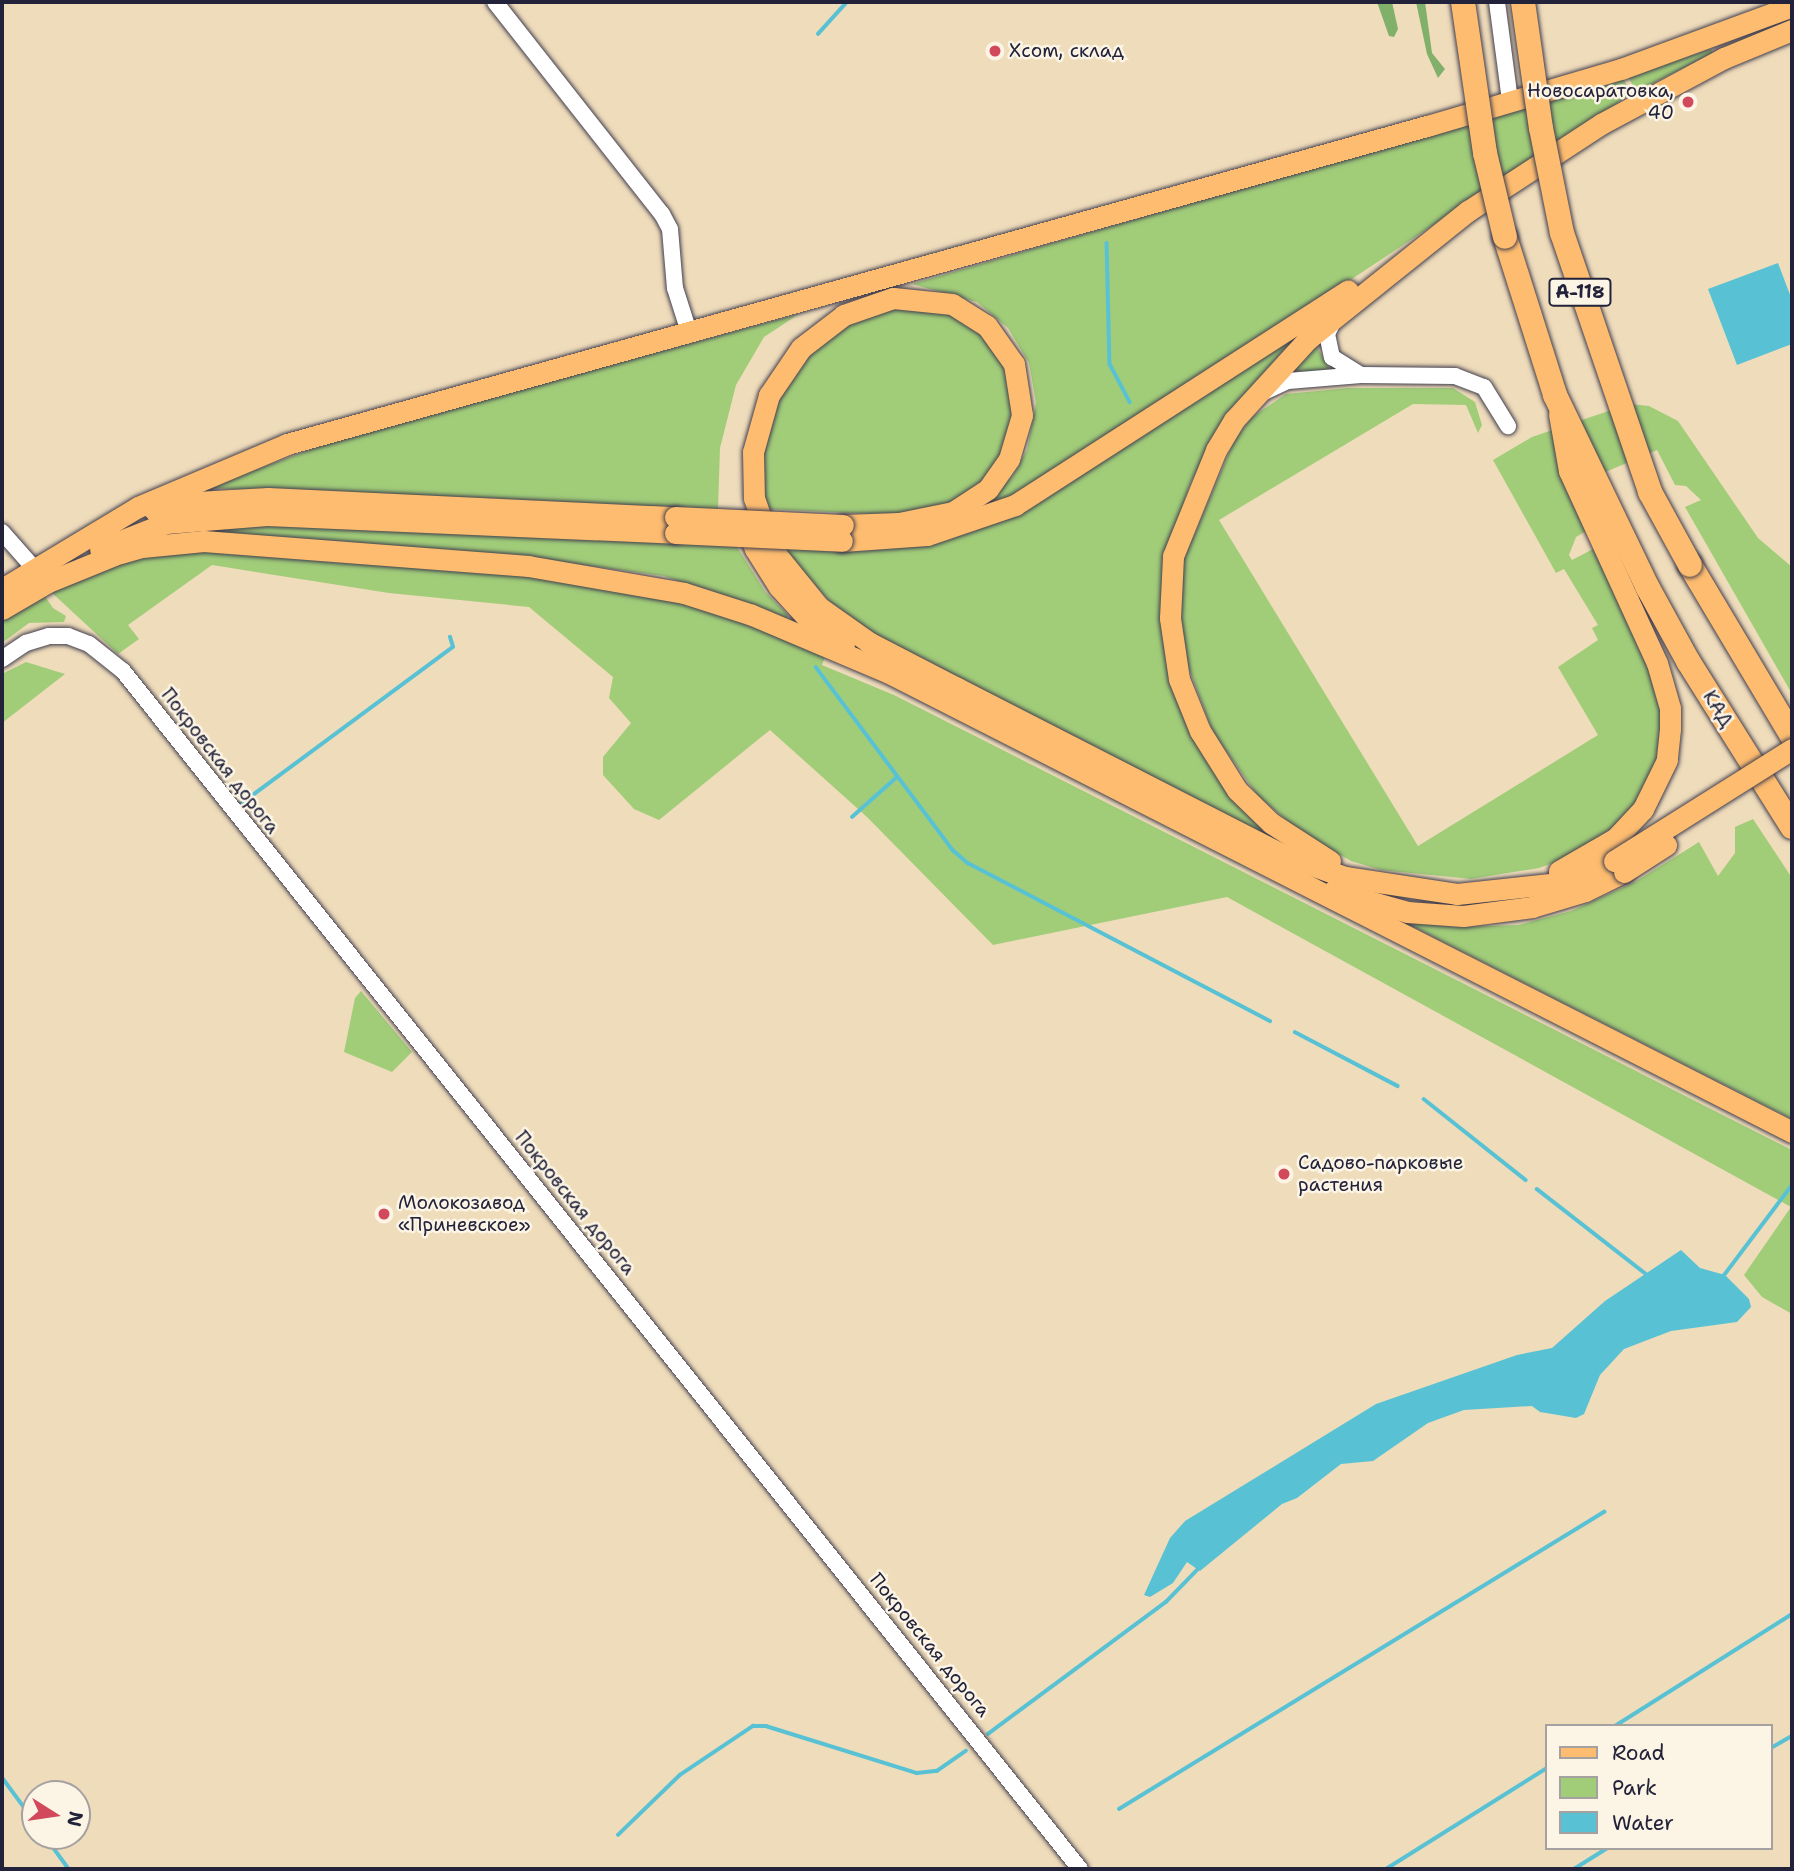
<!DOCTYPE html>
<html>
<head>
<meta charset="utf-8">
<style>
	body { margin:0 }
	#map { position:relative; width:1794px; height:1871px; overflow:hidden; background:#efdcbb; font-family:"Shantell Sans",sans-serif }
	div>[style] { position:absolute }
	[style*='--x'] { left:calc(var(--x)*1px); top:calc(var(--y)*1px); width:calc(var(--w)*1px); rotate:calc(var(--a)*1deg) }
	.green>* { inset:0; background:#a1cd79 }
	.forest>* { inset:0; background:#80b069 }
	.water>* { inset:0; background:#58c2d4 }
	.stream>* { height:3.5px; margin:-1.75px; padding:0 1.75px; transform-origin:1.75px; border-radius:1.75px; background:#58c2d4 }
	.roads { filter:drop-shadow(0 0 2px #413e4e) drop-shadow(0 0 2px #413e4e) }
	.minor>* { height:16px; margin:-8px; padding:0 8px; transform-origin:8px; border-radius:8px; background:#fff }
	.major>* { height:21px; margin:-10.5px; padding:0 10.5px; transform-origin:10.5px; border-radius:10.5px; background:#fdbc6f }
	.highway>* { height:24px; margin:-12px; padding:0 12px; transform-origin:12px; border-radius:12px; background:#fdbc6f }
	.bridges { filter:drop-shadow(0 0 2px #413e4e) drop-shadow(0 0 2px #413e4e) }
	.major-bridge>* { height:21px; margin:-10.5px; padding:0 10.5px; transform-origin:10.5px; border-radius:10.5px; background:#fdbc6f }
	.highway-bridge>* { height:24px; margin:-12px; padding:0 12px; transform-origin:12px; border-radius:12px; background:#fdbc6f }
	.dots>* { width:19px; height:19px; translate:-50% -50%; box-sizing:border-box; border:4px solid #fcf5e5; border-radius:50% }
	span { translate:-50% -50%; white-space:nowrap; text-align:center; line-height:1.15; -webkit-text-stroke:5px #fcf5e5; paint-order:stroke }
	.shield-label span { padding:2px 5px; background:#fcf5e5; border:2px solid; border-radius:5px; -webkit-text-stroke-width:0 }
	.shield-label { font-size:18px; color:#22223b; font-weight:700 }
	.poi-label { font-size:19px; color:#22223b }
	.left { translate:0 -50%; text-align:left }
	.right { translate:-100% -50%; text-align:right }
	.street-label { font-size:19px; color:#22223b }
	.frame { position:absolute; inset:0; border:4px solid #22223b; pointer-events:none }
	.legend { position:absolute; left:1545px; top:1724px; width:228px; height:126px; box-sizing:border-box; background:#fcf5e5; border:2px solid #a5a1a1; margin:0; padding:9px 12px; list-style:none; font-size:21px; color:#22223b }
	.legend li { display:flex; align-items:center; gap:14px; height:35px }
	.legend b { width:35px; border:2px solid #a5a1a1 }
	.north { position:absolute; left:21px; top:1780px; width:70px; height:70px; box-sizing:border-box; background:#fcf5e5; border:2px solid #a5a1a1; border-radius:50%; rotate:102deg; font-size:19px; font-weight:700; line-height:28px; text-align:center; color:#22223b }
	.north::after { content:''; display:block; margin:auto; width:24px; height:32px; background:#d1495b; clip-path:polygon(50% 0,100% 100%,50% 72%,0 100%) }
</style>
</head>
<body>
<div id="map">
	<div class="green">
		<i style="clip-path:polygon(1711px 49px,1713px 53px,1636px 92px,1628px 76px)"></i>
		<i style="clip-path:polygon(1623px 78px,1631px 94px,1284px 324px,1006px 499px,983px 505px,1012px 477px,1027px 450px,1036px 403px,1029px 363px,1008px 328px,977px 302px,912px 284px)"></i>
		<i style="clip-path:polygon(903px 306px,948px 310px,987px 336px,1003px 359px,1015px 405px,1003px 455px,984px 481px,961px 499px,930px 509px,894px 515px,765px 509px,762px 464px,768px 422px,787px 380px,836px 329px,877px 309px)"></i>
		<i style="clip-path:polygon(799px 314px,764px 337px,736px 385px,720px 448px,718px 509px,207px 488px,347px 436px)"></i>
		<i style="clip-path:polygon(1295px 337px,1226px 417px,1190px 484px,1168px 553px,1172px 681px,1275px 835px,1272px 841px,849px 622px,781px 549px,958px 535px,1001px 521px)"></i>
		<i style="clip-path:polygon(1316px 345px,1332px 374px,1293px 371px)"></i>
		<i style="clip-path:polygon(1348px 388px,1453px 388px,1475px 402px,1482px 425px,1478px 433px,1466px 405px,1413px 404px,1219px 520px,1418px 846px,1598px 735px,1558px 667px,1598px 640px,1592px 628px,1598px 625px,1564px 569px,1556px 573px,1493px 460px,1532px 437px,1629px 404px,1649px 406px,1678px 421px,1758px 538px,1792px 567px,1792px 694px,1685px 507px,1701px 500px,1686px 486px,1675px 485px,1657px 450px,1568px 488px,1586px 531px,1576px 537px,1569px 555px,1572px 560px,1597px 547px,1640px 639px,1662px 711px,1658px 763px,1640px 798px,1616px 826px,1569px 857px,1539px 868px,1471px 879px,1381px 870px,1351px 861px,1303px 834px,1258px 796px,1213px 732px,1186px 661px,1181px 632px,1182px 564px,1234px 441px,1252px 417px,1286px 394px)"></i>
		<i style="clip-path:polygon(276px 522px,737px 547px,766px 593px,788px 615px,787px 619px,664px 576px,546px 560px,206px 532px,206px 527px)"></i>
		<i style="clip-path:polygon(179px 549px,528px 576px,600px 586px,688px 605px,760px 628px,825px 657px,822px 665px,894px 695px,1792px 1150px,1792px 1314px,1762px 1297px,1744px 1275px,1791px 1207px,1227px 897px,993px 945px,867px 817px,770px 730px,659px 820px,634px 809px,603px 775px,603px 757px,631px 723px,609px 698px,613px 677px,529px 607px,389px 593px,212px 565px,128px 625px,139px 639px,118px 654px,50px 591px,98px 567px)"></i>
		<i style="clip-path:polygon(44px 595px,53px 608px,66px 616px,64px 622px,29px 623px,2px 643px,2px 622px)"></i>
		<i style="clip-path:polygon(26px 662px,65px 674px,2px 723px,2px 674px)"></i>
		<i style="clip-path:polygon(1753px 819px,1792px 878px,1792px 1119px,1404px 922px,1459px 927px,1518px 925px,1571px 911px,1635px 882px,1699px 842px,1718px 876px,1735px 853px,1735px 827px)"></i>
		<i style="clip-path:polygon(361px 991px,412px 1052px,392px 1072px,344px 1052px,355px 998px)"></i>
	</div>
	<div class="forest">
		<i style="clip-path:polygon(1377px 2px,1392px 2px,1398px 29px,1394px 37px,1389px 36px)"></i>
		<i style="clip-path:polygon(1416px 2px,1425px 2px,1432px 53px,1445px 69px,1438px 78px,1427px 54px)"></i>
	</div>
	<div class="water">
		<i style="clip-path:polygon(1778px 263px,1792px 300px,1792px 344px,1737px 365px,1708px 289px)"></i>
		<i style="clip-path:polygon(1681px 1250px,1700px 1268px,1725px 1275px,1749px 1299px,1751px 1307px,1737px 1322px,1671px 1331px,1624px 1349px,1600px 1375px,1584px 1414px,1576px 1418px,1540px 1412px,1532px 1406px,1464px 1410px,1428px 1423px,1373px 1461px,1341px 1464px,1297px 1498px,1282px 1504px,1200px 1571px,1187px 1562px,1173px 1583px,1150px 1597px,1144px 1595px,1170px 1538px,1185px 1521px,1376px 1404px,1517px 1355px,1552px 1348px,1605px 1301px)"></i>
	</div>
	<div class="stream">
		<i style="--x:818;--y:34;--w:43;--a:-47.8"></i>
		<i style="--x:1107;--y:243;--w:121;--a:88.6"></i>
		<i style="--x:1110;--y:364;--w:43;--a:62.2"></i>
		<i style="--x:816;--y:667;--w:229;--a:53.2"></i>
		<i style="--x:953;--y:850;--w:20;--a:41"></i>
		<i style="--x:968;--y:863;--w:341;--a:27.6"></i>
		<i style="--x:238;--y:806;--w:267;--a:-36.5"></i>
		<i style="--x:453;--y:647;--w:10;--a:-107"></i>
		<i style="--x:852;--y:817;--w:60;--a:-41.6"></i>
		<i style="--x:1295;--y:1032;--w:116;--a:27.7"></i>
		<i style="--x:1424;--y:1099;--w:130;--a:38.5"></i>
		<i style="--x:1537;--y:1189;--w:138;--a:37.9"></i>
		<i style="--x:1722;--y:1278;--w:116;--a:-53"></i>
		<i style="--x:1615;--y:1726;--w:209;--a:-32.3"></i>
		<i style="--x:988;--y:1734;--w:222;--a:-36.6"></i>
		<i style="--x:1166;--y:1602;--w:49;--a:-45.8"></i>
		<i style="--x:1771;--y:1748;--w:24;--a:-30"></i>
		<i style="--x:2;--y:1777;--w:56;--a:53.7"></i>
		<i style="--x:1119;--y:1809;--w:569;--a:-31.48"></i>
		<i style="--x:618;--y:1835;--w:86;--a:-44.1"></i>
		<i style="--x:680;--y:1775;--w:88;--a:-33.9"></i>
		<i style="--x:753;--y:1726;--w:13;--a:0"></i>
		<i style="--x:766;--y:1726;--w:158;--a:17.3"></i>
		<i style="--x:917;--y:1773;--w:20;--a:-6"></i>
		<i style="--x:937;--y:1771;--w:35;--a:-35"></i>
		<i style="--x:45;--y:1836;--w:41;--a:54"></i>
		<i style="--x:1386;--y:1869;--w:190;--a:-32.1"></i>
		<i style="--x:1574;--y:1869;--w:40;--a:-32"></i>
	</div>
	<div class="roads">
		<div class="minor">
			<i style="--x:495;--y:2;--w:270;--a:51.8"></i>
			<i style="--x:662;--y:214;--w:17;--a:62"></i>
			<i style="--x:670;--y:229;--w:59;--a:85.2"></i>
			<i style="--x:675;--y:288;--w:43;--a:72.4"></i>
			<i style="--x:1497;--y:2;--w:100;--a:82.5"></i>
			<i style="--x:1334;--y:320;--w:16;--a:117"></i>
			<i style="--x:1327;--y:334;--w:24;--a:78"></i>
			<i style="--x:1332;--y:357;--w:34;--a:32"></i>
			<i style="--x:1264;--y:392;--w:26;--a:-25"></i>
			<i style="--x:1288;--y:381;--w:73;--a:-4.7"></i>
			<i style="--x:1361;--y:375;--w:94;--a:0.6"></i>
			<i style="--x:1455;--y:376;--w:31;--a:21"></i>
			<i style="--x:1484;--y:387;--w:46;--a:58.4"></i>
			<i style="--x:2;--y:532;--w:47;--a:48.5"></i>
			<i style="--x:2;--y:659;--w:29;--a:-34"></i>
			<i style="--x:26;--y:643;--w:24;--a:-17"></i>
			<i style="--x:49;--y:636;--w:19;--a:0"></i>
			<i style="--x:68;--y:636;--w:22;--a:21"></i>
			<i style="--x:89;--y:644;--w:43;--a:38.5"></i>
			<i style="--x:123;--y:671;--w:1533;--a:51.38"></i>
		</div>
		<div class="major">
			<i style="--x:1559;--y:414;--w:58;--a:80"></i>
			<i style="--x:1569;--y:471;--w:211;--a:65.4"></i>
			<i style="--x:1657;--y:663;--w:47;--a:73.9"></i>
			<i style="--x:1670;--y:708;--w:21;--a:90"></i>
			<i style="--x:1670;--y:729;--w:31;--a:96"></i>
			<i style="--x:1667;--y:760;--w:55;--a:116.1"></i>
			<i style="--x:1643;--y:809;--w:40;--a:133"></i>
			<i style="--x:1616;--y:838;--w:66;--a:149.9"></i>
			<i style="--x:154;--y:510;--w:43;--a:-10.8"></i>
			<i style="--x:196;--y:502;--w:72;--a:-3.2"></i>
			<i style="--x:268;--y:498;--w:407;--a:2.7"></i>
			<i style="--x:746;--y:522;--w:28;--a:72"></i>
			<i style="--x:755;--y:549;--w:45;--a:57.7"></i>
			<i style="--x:779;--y:587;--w:46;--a:47.6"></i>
			<i style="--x:810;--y:621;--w:41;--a:34.1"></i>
			<i style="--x:843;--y:525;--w:56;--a:-2"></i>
			<i style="--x:899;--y:523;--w:55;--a:-11.5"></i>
			<i style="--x:953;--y:512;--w:42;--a:-33.3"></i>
			<i style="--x:988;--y:489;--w:37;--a:-55"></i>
			<i style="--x:1009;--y:459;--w:46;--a:-73.5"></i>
			<i style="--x:1022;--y:415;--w:52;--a:-98.9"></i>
			<i style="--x:1014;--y:364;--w:47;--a:-125.4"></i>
			<i style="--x:987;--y:326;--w:41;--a:-147.8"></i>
			<i style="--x:952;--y:304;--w:59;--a:-174.2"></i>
			<i style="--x:893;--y:298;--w:52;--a:160.9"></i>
			<i style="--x:844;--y:315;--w:54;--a:142.5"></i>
			<i style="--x:801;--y:348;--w:57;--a:124.2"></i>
			<i style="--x:769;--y:395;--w:59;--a:105.7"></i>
			<i style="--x:753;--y:452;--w:46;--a:88.8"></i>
			<i style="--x:754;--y:498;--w:54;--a:70.6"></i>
			<i style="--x:772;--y:549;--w:75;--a:51"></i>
			<i style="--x:819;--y:607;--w:62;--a:35.2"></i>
			<i style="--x:870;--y:643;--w:98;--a:27.3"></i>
			<i style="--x:957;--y:688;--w:369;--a:27.1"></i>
			<i style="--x:1286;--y:856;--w:63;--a:19.6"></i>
			<i style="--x:1345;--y:877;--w:113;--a:8.6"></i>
			<i style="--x:1457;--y:894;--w:103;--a:-6.2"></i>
			<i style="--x:1559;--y:883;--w:59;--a:-21.8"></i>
			<i style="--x:842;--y:541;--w:85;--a:-4"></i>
			<i style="--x:927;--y:535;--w:93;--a:-18.8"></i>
			<i style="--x:1015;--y:505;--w:396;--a:-32.8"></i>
			<i style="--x:100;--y:549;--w:71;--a:-21.5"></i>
			<i style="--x:166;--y:523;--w:101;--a:-4.5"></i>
			<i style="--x:267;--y:515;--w:408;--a:2.5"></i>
			<i style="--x:2;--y:589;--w:159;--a:-31.1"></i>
			<i style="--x:138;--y:507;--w:162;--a:-22.9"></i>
			<i style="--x:287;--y:444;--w:1184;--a:-15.59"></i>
			<i style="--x:1427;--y:126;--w:202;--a:-16.4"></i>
			<i style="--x:1621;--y:69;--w:182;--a:-20.2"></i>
			<i style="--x:2;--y:609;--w:53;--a:-30.4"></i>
			<i style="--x:48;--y:582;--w:71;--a:-22.2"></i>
			<i style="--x:114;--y:555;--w:29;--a:-16"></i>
			<i style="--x:142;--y:547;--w:62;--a:-5.5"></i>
			<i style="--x:204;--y:541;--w:325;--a:4.4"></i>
			<i style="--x:528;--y:566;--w:158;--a:9.8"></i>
			<i style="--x:684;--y:593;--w:71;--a:17.9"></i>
			<i style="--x:752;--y:615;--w:147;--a:22.9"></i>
			<i style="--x:887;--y:672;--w:1015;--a:26.94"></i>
			<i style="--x:1330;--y:861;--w:70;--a:-147.2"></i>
			<i style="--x:1271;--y:823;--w:47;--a:-135.9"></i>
			<i style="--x:1237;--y:790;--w:70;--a:-122.1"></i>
			<i style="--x:1200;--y:731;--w:56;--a:-112"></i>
			<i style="--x:1179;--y:679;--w:62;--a:-98.4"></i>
			<i style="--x:1170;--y:618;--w:62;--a:-87.2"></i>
			<i style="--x:1173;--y:556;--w:114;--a:-67.9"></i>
			<i style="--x:1216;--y:450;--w:35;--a:-59"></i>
			<i style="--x:1234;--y:420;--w:110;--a:-47.6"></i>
			<i style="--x:1308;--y:339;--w:205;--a:-38.7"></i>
			<i style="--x:1468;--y:211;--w:159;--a:-33.2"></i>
			<i style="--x:1601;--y:124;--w:140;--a:-28.2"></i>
			<i style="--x:1724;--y:58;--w:74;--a:-22.4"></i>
			<i style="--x:1333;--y:891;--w:77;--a:15.8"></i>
			<i style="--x:1407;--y:912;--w:56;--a:4.1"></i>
			<i style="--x:1463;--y:916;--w:70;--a:-7.4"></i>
			<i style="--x:1532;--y:907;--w:55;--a:-16.8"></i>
			<i style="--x:1585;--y:891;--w:43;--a:-26"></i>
		</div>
		<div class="highway">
			<i style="--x:1505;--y:237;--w:166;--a:72.4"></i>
			<i style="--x:1555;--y:395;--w:214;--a:64.3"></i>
			<i style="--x:1648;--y:588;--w:83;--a:61.3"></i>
			<i style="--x:1688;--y:661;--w:196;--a:57.9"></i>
			<i style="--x:1690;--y:565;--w:199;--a:59.2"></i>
		</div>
	</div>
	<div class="bridges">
		<div class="major-bridge">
			<i style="--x:675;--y:517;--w:168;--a:2.7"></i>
			<i style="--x:675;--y:533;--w:167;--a:2.7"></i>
			<i style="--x:1614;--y:861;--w:210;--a:-32.2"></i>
			<i style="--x:1624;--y:872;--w:50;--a:-32.7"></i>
		</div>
		<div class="highway-bridge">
			<i style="--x:1463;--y:2;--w:153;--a:81.7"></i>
			<i style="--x:1485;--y:153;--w:86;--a:76.6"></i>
			<i style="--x:1523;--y:2;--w:127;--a:81.9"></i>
			<i style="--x:1541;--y:128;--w:107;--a:78.7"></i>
			<i style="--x:1562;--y:233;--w:274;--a:71.2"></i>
			<i style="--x:1650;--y:492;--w:83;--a:61.3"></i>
		</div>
	</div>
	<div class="dots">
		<i style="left:995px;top:51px;background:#d1495b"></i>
		<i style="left:1688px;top:102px;background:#d1495b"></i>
		<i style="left:1284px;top:1174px;background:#d1495b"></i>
		<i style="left:384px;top:1214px;background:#d1495b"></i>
	</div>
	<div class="shield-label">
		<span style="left:1580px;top:292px">А-118</span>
	</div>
	<div class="poi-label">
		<span class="left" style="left:1009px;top:51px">Xсom, склад</span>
		<span class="right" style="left:1674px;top:102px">Новосаратовка,<br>40</span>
		<span class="left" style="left:1298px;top:1174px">Садово-парковые<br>растения</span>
		<span class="left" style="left:398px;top:1214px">Молокозавод<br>«Приневское»</span>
	</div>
	<div class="street-label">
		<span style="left:1718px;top:709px;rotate:58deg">КАД</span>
		<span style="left:220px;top:761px;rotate:52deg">Покровская дорога</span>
		<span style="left:575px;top:1203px;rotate:51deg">Покровская дорога</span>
		<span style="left:930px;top:1645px;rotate:51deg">Покровская дорога</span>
	</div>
	<div class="frame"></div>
	<ul class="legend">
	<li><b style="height:9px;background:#fdbc6f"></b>Road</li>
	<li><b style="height:19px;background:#a1cd79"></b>Park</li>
	<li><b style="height:19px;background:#58c2d4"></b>Water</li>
	</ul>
	<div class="north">N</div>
</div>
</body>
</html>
